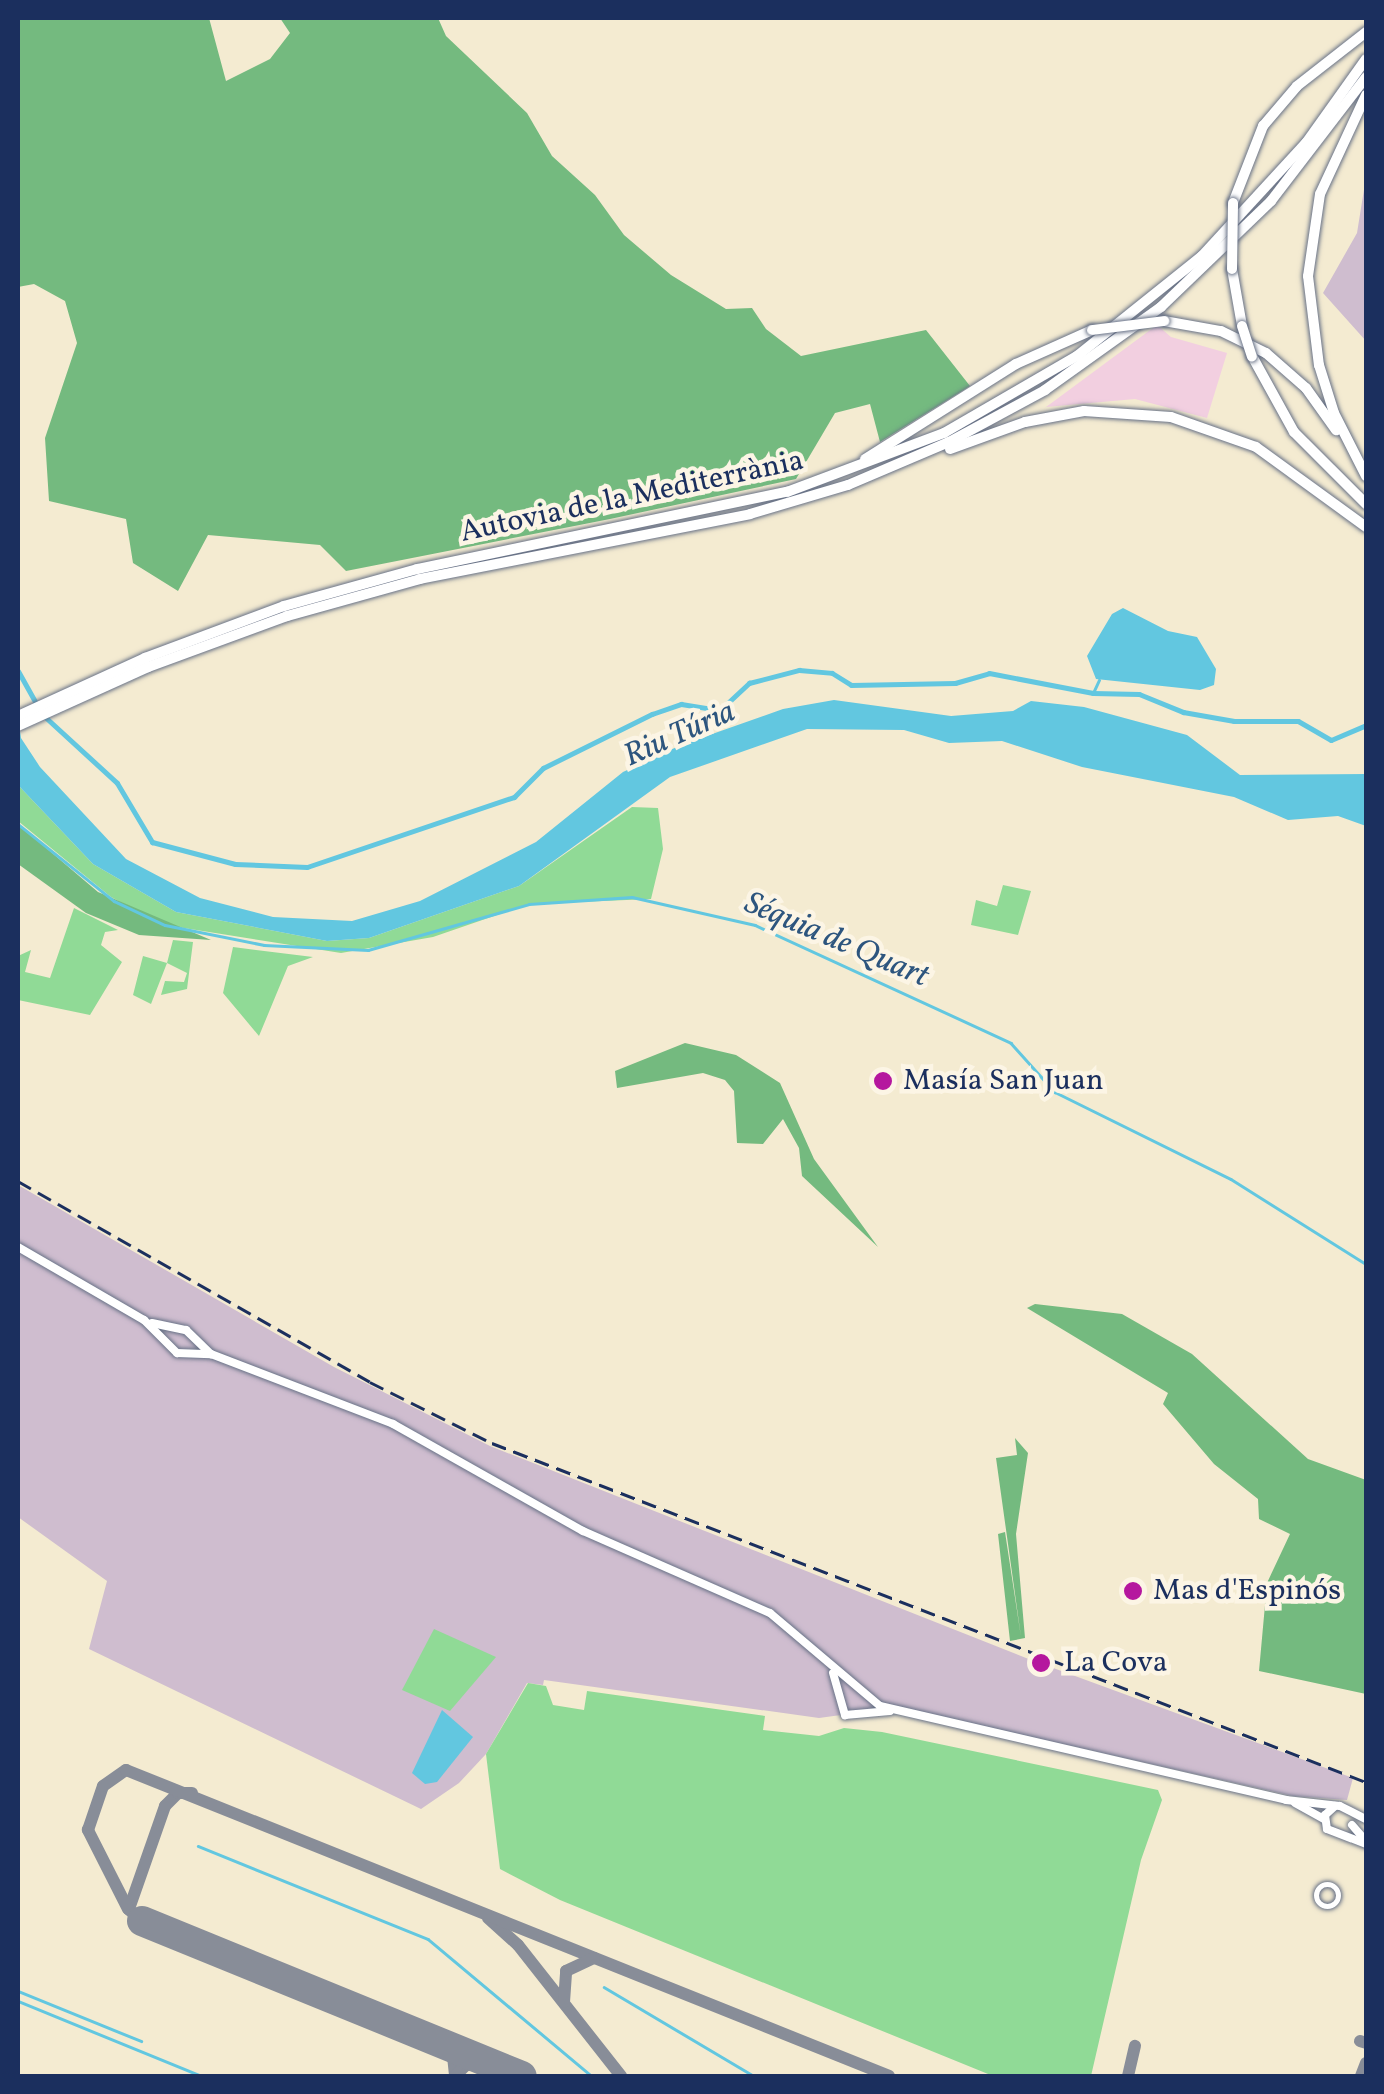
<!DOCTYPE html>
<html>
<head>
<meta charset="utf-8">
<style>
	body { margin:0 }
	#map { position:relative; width:1384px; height:2094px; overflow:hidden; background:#f4ebd1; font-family:Vollkorn,serif }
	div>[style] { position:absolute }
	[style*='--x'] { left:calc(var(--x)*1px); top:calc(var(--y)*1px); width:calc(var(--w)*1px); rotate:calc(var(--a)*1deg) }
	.built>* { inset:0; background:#f2cfe0 }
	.industrial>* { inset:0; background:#cfbdcf }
	.green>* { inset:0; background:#90da96 }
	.forest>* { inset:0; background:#74ba7f }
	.water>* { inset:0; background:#62c7e0 }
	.stream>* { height:2.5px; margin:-1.25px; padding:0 1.25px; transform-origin:1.25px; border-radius:1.25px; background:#62c7e0 }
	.canal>* { height:5px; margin:-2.5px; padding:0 2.5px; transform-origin:2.5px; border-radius:2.5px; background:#62c7e0 }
	.taxiway>* { height:12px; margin:-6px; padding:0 6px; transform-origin:6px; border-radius:6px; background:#888d98 }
	.runway>* { height:30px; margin:-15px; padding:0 15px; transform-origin:15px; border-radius:15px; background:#888d98 }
	.roads { filter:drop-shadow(0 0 2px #677186) drop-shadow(0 0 2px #677186) }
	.minor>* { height:5px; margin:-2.5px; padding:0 2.5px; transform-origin:2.5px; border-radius:2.5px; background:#fff }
	.minor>.ring { margin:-2.5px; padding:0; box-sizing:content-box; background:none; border:5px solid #fff; border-radius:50% }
	.major>* { height:8px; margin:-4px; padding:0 4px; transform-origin:4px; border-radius:4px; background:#fff }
	.highway>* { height:10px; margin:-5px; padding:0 5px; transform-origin:5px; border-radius:5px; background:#fff }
	.rail>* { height:2.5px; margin-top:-1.25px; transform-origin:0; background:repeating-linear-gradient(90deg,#1b2f5e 0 15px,transparent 0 23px) }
	.bridges { filter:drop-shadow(0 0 2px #677186) drop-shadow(0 0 2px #677186) }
	.highway-bridge>* { height:10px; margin:-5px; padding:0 5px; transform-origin:5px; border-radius:5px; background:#fff }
	.dots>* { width:28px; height:28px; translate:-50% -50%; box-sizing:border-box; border:5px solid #fcf5e5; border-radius:50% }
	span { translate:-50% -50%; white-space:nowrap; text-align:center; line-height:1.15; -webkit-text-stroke:9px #fcf5e5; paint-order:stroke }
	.street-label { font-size:30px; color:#1b2f5e }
	.poi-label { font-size:30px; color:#1b2f5e }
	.left { translate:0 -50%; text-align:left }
	.water-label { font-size:32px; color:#2d557e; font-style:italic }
	.frame { position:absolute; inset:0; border:20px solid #1b2f5e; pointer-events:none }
</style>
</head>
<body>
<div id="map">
	<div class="built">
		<i style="clip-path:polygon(1157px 325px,1171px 337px,1227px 353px,1207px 418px,1135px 399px,1046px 407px)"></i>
	</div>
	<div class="industrial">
		<i style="clip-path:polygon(1366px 177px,1366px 341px,1323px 293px,1357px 233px)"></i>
		<i style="clip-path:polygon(18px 1185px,334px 1367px,490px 1446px,1026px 1658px,1353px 1778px,1347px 1800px,1293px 1796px,899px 1707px,819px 1718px,544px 1680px,543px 1685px,527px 1683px,486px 1754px,459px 1783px,421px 1809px,89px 1649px,107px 1581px,18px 1517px)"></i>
	</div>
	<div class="green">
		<i style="clip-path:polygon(18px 785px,93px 864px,176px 912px,327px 941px,369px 938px,519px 886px,632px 807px,658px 808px,663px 849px,651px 899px,529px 904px,433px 937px,341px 953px,165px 925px,111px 897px,18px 821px)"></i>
		<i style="clip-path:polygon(1003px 885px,1031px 891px,1018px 935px,971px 925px,976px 900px,997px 906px)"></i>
		<i style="clip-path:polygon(74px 908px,118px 930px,105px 932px,101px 945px,122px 962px,90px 1015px,18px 1000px,18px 956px,31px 950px,25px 972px,50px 978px)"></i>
		<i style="clip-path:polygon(173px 940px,193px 942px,187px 989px,161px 995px,165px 981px,184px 982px,187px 973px,167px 963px,151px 1004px,133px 995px,143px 956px,167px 963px)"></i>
		<i style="clip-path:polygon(233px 947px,313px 957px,288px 966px,259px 1036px,223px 993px)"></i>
		<i style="clip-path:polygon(434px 1629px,496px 1657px,450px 1711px,402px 1690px)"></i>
		<i style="clip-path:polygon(528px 1683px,546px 1686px,553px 1705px,584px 1710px,587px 1691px,765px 1716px,763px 1730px,819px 1736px,844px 1728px,882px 1732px,1158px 1790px,1162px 1800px,1141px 1860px,1091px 2076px,993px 2076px,560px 1900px,500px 1869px,486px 1754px)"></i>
	</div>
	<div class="forest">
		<i style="clip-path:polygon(18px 18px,209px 18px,226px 81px,270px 59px,290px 33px,280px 18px,438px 18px,446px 36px,527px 113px,552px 156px,595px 195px,624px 235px,671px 275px,726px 309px,752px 308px,766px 329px,801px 356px,926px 330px,970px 386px,880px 442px,870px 404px,835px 413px,796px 479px,610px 519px,346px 571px,320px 545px,208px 535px,178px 591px,133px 563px,126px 519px,49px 501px,45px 438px,77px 343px,65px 301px,34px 284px,18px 287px)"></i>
		<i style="clip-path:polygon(18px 824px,98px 892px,211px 940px,139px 935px,86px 913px,18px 864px)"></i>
		<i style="clip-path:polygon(685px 1043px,736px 1055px,780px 1083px,814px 1159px,878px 1247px,802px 1176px,799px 1148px,783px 1119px,763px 1144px,737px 1143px,734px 1091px,725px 1080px,703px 1073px,617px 1088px,615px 1071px)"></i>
		<i style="clip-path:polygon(1035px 1304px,1122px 1314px,1192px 1354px,1308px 1459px,1366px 1480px,1366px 1694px,1259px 1671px,1267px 1583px,1290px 1534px,1259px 1519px,1258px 1499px,1214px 1464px,1163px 1404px,1168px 1393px,1027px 1308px)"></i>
		<i style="clip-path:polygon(1015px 1438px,1028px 1453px,1016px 1534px,1025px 1638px,1010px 1641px,998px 1534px,1005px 1532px,1021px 1637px,996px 1458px,1017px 1455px)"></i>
	</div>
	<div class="water">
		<i style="clip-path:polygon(1123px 608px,1168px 631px,1197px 637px,1216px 669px,1214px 685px,1200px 690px,1096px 679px,1087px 656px,1112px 614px)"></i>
		<i style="clip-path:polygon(834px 700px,951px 716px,1013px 711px,1031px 701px,1084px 707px,1187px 735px,1240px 775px,1366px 774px,1366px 826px,1338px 816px,1288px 820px,1234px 797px,1082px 767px,1002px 741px,949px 743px,904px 730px,807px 729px,670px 777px,519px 886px,369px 938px,327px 941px,176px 912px,93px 864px,18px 785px,18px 716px,21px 738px,40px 767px,126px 859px,200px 898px,273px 917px,352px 921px,420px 901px,536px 842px,623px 772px,681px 745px,783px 709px)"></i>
		<i style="clip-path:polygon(442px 1710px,473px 1737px,437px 1782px,425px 1784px,412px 1773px)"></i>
	</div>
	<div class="stream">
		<i style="--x:1093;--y:693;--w:14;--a:-65"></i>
		<i style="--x:18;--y:824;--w:123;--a:38.7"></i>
		<i style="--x:114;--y:901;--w:56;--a:25.2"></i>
		<i style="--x:165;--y:925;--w:101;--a:11.4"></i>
		<i style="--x:264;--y:945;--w:104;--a:2.8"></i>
		<i style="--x:368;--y:950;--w:167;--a:-15.9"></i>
		<i style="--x:529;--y:904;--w:103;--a:-3.9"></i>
		<i style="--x:632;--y:897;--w:126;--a:12.8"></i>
		<i style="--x:755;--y:925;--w:282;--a:24.7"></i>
		<i style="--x:1011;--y:1043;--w:66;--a:48.1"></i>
		<i style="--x:1055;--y:1092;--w:196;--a:26.3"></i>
		<i style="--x:1231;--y:1179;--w:160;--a:32.2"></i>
		<i style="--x:198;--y:1846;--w:248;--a:22"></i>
		<i style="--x:428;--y:1939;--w:214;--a:39.9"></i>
		<i style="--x:604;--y:1987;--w:174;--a:30.7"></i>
		<i style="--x:18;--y:1991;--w:133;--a:22.1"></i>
		<i style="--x:18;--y:2001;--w:199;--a:22.2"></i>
	</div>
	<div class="canal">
		<i style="--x:18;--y:671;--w:41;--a:60.9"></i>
		<i style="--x:44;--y:716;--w:99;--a:42.5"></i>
		<i style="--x:117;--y:783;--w:69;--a:59.3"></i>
		<i style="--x:152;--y:842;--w:86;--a:14.8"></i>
		<i style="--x:235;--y:864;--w:72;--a:2.4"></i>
		<i style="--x:307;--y:867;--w:219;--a:-18.7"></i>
		<i style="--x:514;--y:797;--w:41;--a:-45"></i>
		<i style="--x:543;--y:768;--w:122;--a:-26.4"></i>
		<i style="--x:652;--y:714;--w:31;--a:-19"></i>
		<i style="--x:681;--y:704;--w:39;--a:9"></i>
		<i style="--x:720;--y:710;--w:40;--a:-43"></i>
		<i style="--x:749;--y:683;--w:52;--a:-14.6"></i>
		<i style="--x:799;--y:670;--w:33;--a:5"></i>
		<i style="--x:832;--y:673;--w:22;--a:32"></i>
		<i style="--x:851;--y:685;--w:104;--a:-1.1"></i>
		<i style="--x:955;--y:683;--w:35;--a:-16"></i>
		<i style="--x:989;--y:673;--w:106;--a:10.9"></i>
		<i style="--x:1093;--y:693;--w:46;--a:1.2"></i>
		<i style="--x:1139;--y:694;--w:48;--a:22.2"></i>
		<i style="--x:1183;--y:712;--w:52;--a:10"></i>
		<i style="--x:1234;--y:721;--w:64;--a:0"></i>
		<i style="--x:1298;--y:721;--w:38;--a:30"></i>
		<i style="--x:1331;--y:740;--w:38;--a:-23"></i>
	</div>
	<div class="taxiway">
		<i style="--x:130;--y:1906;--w:106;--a:-70.7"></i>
		<i style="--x:165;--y:1806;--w:18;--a:-45"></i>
		<i style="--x:178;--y:1793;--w:14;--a:0"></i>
		<i style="--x:488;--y:1918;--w:40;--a:42"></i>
		<i style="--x:518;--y:1945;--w:167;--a:51.8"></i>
		<i style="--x:142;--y:1921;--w:18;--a:-139"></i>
		<i style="--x:128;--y:1909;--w:89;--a:-116.9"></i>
		<i style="--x:88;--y:1830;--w:46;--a:-71.2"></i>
		<i style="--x:103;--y:1786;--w:28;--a:-35"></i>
		<i style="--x:126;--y:1770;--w:822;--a:21.85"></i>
		<i style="--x:564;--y:2002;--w:31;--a:-86"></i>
		<i style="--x:566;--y:1971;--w:31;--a:-25"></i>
		<i style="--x:1360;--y:2041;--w:6;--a:18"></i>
		<i style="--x:438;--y:2042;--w:21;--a:43"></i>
		<i style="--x:453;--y:2056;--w:20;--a:84"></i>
		<i style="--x:455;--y:2076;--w:16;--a:-45"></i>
		<i style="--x:466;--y:2065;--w:22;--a:-8"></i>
		<i style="--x:1128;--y:2076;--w:31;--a:-77"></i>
		<i style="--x:1361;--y:2076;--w:14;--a:-69"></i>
	</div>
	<div class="runway">
		<i style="--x:142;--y:1921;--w:410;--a:22.2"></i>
	</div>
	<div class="roads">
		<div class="minor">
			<i class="ring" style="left:1316px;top:1884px;width:17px;height:17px"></i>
		</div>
		<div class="major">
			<i style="--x:18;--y:1247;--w:146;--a:30.1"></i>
			<i style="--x:144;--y:1320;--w:47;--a:45"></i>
			<i style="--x:177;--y:1353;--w:34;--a:2"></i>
			<i style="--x:211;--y:1354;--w:195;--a:21"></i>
			<i style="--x:393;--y:1424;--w:218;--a:29.4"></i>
			<i style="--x:583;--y:1531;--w:204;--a:23.7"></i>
			<i style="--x:770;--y:1613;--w:144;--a:40.2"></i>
			<i style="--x:880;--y:1706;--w:417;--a:13"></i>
			<i style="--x:1286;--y:1800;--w:54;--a:6.3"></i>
			<i style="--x:1340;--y:1806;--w:29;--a:27"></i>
			<i style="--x:152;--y:1323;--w:35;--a:12"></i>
			<i style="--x:186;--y:1330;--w:35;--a:44"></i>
			<i style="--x:833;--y:1673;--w:44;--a:74.1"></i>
			<i style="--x:845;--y:1715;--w:45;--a:-5.1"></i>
			<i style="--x:1295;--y:1803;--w:33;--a:29"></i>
			<i style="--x:1335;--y:1806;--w:13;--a:138"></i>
			<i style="--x:1325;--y:1815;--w:14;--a:82"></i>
			<i style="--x:1327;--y:1829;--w:42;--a:21"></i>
			<i style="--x:1352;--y:1825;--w:20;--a:49"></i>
		</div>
		<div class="highway">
			<i style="--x:1366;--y:95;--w:109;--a:114.9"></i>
			<i style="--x:1320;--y:194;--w:83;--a:98.3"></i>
			<i style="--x:1308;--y:276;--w:90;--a:83"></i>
			<i style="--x:1319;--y:365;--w:50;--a:72.6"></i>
			<i style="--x:1334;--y:413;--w:71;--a:63.1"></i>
			<i style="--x:1233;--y:203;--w:83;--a:-68.7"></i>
			<i style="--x:1263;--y:126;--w:52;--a:-49.6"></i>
			<i style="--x:1297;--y:86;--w:88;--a:-38"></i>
			<i style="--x:1232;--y:269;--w:58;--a:80"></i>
			<i style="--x:1164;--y:321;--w:58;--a:10"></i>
			<i style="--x:1221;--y:331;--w:50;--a:26.1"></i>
			<i style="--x:1266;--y:353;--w:53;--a:41.2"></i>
			<i style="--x:1306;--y:388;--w:52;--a:54.5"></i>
			<i style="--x:1252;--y:356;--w:87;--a:61.1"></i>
			<i style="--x:1294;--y:432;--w:102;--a:45"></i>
			<i style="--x:950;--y:449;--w:80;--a:-19.8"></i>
			<i style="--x:1025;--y:422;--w:60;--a:-10.6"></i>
			<i style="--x:1084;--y:411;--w:87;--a:3.9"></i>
			<i style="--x:1171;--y:417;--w:90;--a:19.4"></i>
			<i style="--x:1256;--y:447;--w:136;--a:36"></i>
			<i style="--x:865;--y:459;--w:178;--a:-32.2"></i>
			<i style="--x:1016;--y:364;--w:83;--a:-24.1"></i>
			<i style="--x:18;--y:716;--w:140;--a:-24.5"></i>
			<i style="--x:145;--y:658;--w:148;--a:-20.5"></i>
			<i style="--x:284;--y:606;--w:138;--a:-15.5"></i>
			<i style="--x:417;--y:569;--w:378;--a:-11.8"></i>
			<i style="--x:787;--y:492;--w:168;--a:-20.6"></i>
			<i style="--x:944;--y:433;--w:154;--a:-30.1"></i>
			<i style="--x:1077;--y:356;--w:160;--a:-38.7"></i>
			<i style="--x:1202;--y:256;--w:154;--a:-47.4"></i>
			<i style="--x:1306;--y:143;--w:103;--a:-54.5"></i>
			<i style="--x:18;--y:726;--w:143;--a:-24.4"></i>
			<i style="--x:148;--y:667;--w:148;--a:-20.1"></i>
			<i style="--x:287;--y:616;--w:138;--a:-15.5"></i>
			<i style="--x:420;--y:579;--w:336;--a:-11.1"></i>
			<i style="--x:750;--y:514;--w:102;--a:-16.5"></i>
			<i style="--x:848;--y:485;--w:110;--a:-23.1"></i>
			<i style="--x:949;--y:442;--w:109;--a:-28.4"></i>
			<i style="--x:1045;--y:390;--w:143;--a:-35.6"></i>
			<i style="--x:1161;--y:307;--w:153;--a:-43.9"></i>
			<i style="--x:1271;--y:201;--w:156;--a:-52.5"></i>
		</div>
	</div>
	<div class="rail">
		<i style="--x:18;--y:1181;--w:405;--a:29.7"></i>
		<i style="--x:370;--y:1382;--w:136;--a:26.6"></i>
		<i style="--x:492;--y:1443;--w:937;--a:21.2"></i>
	</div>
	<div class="bridges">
		<div class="highway-bridge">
			<i style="--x:1232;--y:269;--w:66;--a:-89.1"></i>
			<i style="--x:1242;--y:326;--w:32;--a:72"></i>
			<i style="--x:1092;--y:330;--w:73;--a:-7.1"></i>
		</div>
	</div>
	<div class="dots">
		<i style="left:883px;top:1081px;background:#b5179e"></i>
		<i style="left:1133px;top:1591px;background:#b5179e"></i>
		<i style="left:1041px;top:1663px;background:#b5179e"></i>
	</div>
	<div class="street-label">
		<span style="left:632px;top:497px;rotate:-12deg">Autovia de la Mediterrània</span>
	</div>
	<div class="poi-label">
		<span class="left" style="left:903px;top:1081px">Masía San Juan</span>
		<span class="left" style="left:1153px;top:1591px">Mas d'Espinós</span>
		<span class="left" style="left:1064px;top:1663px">La Cova</span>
	</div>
	<div class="water-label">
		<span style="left:680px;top:735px;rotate:-24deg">Riu Túria</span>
		<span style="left:836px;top:941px;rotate:23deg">Séquia de Quart</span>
	</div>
	<div class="frame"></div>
</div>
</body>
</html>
